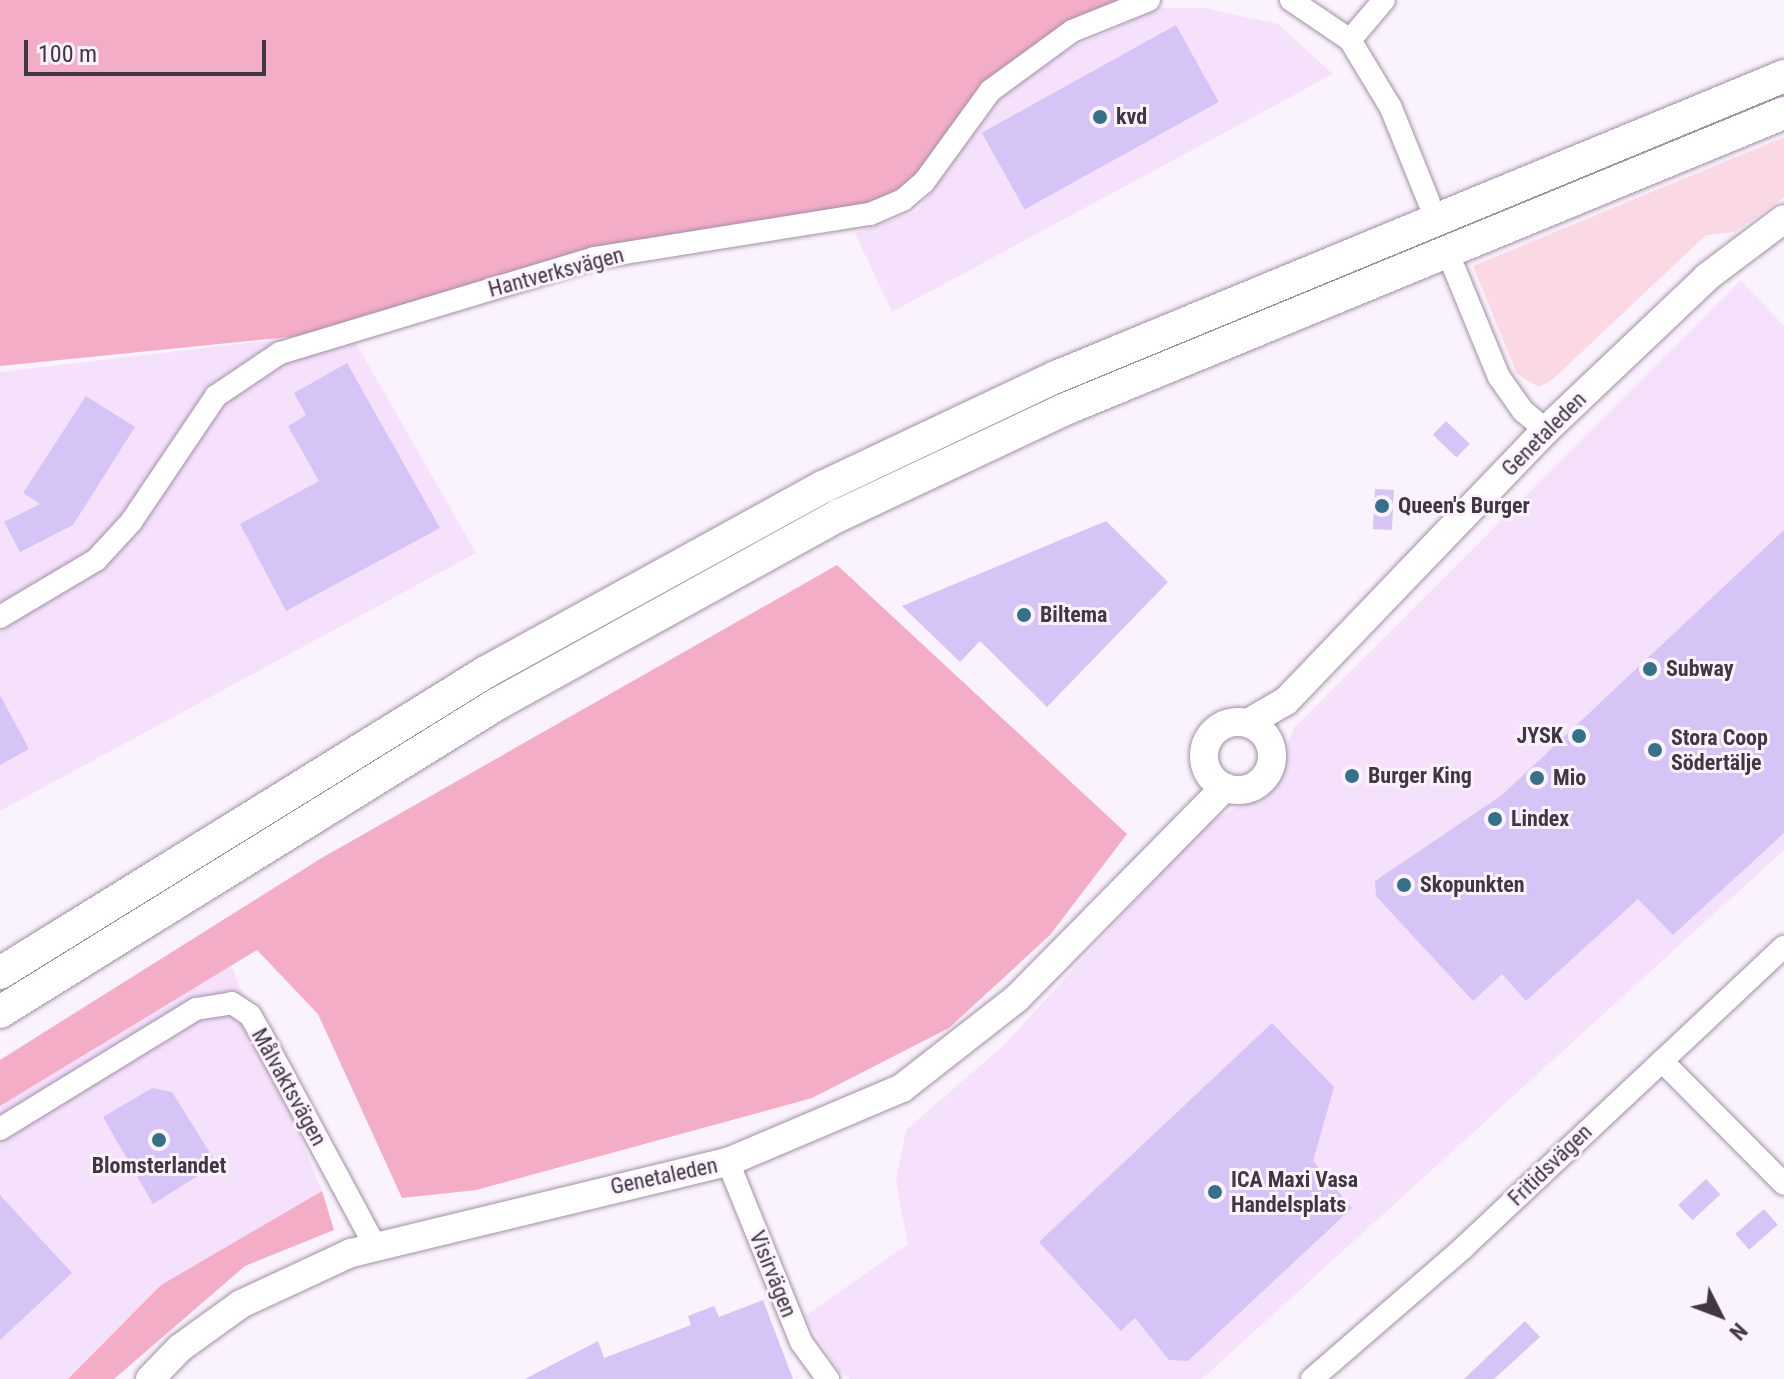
<!DOCTYPE html>
<html>
<head>
<meta charset="utf-8">
<style>
	body { margin:0 }
	#map { position:relative; width:1784px; height:1379px; overflow:hidden; background:#faf2fc; font-family:"Roboto Condensed",sans-serif }
	div>[style] { position:absolute }
	[style*='--x'] { left:calc(var(--x)*1px); top:calc(var(--y)*1px); width:calc(var(--w)*1px); rotate:calc(var(--a)*1deg) }
	.built>* { inset:0; background:#f6e1fc }
	.green>* { inset:0; background:#fbd9e4 }
	.forest>* { inset:0; background:#f4adc7 }
	.building>* { inset:0; background:#d6c4f7; transform-origin:0 0 }
	.roads { filter:drop-shadow(0 0 2px #a28fa7) drop-shadow(0 0 2px #a28fa7) }
	.minor>* { height:22px; margin:-11px; padding:0 11px; transform-origin:11px; border-radius:11px; background:#fff }
	.major>* { height:28px; margin:-14px; padding:0 14px; transform-origin:14px; border-radius:14px; background:#fff }
	.major>.ring { margin:-14px; padding:0; box-sizing:content-box; background:none; border:28px solid #fff; border-radius:50% }
	.highway>* { height:32px; margin:-16px; padding:0 16px; transform-origin:16px; border-radius:16px; background:#fff }
	.dots>* { width:22px; height:22px; translate:-50% -50%; box-sizing:border-box; border:4px solid #faf2fc; border-radius:50% }
	span { translate:-50% -50%; white-space:nowrap; text-align:center; line-height:1.15; -webkit-text-stroke:6px #faf2fc; paint-order:stroke }
	.poi-label { font-size:22px; color:#403742; font-weight:700 }
	.left { translate:0 -50%; text-align:left }
	.right { translate:-100% -50%; text-align:right }
	.street-label { font-size:22px; color:#403742 }
	.north { position:absolute; left:1680px; top:1275px; width:80px; height:80px; -webkit-text-stroke:6px #faf2fc; paint-order:stroke; rotate:132deg; font-size:22px; font-weight:700; line-height:32px; text-align:center; color:#403742 }
	.north::after { content:''; display:block; margin:auto; width:28px; height:36px; background:#403742; clip-path:polygon(50% 0,100% 100%,50% 72%,0 100%) }
	.scale { position:absolute; left:24px; top:40px; width:242px; height:36px; box-sizing:border-box; border:4px solid #403742; border-top:0; padding-left:10px; font-size:24px; line-height:28px; white-space:nowrap; color:#403742; -webkit-text-stroke:6px #faf2fc; paint-order:stroke }
</style>
</head>
<body>
<div id="map">
	<div class="built">
		<i style="clip-path:polygon(1160px 8px,1204px 8px,1278px 24px,1333px 74px,892px 312px,855px 233px,917px 211px,996px 102px,1049px 58px)"></i>
		<i style="clip-path:polygon(1741px 280px,1784px 326px,1784px 850px,1202px 1379px,850px 1379px,838px 1370px,805px 1316px,908px 1244px,896px 1182px,906px 1130px,1005px 1044px,1205px 825px,1271px 788px,1294px 728px)"></i>
		<i style="clip-path:polygon(349px 331px,476px 553px,0 811px,0 372px)"></i>
		<i style="clip-path:polygon(231px 965px,322px 1191px,161px 1285px,68px 1379px,0 1379px,0 1106px)"></i>
	</div>
	<div class="green">
		<i style="clip-path:polygon(1784px 137px,1784px 197px,1735px 232px,1706px 235px,1552px 380px,1539px 387px,1517px 374px,1473px 266px)"></i>
	</div>
	<div class="forest">
		<i style="clip-path:polygon(0 0,1149px 0,1072px 31px,990px 91px,924px 182px,825px 225px,677px 245px,349px 331px,0 366px)"></i>
		<i style="clip-path:polygon(837px 565px,1127px 834px,1050px 935px,949px 1028px,812px 1098px,476px 1190px,402px 1198px,318px 1014px,257px 950px,0 1106px,0 1060px,320px 859px)"></i>
		<i style="clip-path:polygon(322px 1191px,334px 1230px,245px 1266px,114px 1379px,68px 1379px,161px 1285px)"></i>
	</div>
	<div class="building">
		<i style="left:1176px;top:25px;width:88px;height:222px;rotate:61deg"></i>
		<i style="clip-path:polygon(347px 363px,440px 528px,286px 611px,240px 524px,319px 481px,288px 426px,306px 415px,294px 393px)"></i>
		<i style="clip-path:polygon(86px 396px,135px 427px,73px 525px,20px 552px,4px 522px,40px 504px,23px 493px)"></i>
		<i style="left:1446px;top:421px;width:33px;height:19px;rotate:44deg"></i>
		<i style="left:1375px;top:489px;width:19px;height:40px;rotate:3deg"></i>
		<i style="clip-path:polygon(1106px 521px,1168px 582px,1047px 707px,980px 641px,960px 662px,902px 606px)"></i>
		<i style="clip-path:polygon(1784px 530px,1784px 833px,1673px 935px,1638px 899px,1526px 1001px,1502px 974px,1473px 1001px,1376px 896px,1375px 881px,1502px 795px)"></i>
		<i style="clip-path:polygon(0 695px,29px 749px,0 765px)"></i>
		<i style="clip-path:polygon(1272px 1023px,1334px 1087px,1313px 1161px,1352px 1208px,1188px 1361px,1169px 1360px,1135px 1318px,1121px 1331px,1039px 1242px)"></i>
		<i style="clip-path:polygon(152px 1088px,172px 1092px,217px 1164px,153px 1204px,103px 1117px)"></i>
		<i style="left:1706px;top:1179px;width:21px;height:38px;rotate:47deg"></i>
		<i style="clip-path:polygon(0 1195px,72px 1273px,0 1340px)"></i>
		<i style="left:1764px;top:1209px;width:21px;height:38px;rotate:49deg"></i>
		<i style="clip-path:polygon(763px 1300px,793px 1379px,525px 1379px,598px 1341px,604px 1358px,691px 1325px,688px 1316px,714px 1306px,719px 1317px)"></i>
		<i style="clip-path:polygon(1525px 1321px,1540px 1337px,1494px 1379px,1464px 1379px)"></i>
	</div>
	<div class="roads">
		<div class="minor">
			<i style="--x:1291;--y:0;--w:71;--a:34.1"></i>
			<i style="--x:1350;--y:40;--w:79;--a:58.9"></i>
			<i style="--x:1391;--y:108;--w:101;--a:68"></i>
			<i style="--x:1350;--y:40;--w:52;--a:-49.6"></i>
			<i style="--x:1454;--y:268;--w:118;--a:67.6"></i>
			<i style="--x:1499;--y:377;--w:42;--a:54.8"></i>
			<i style="--x:1523;--y:411;--w:30;--a:40"></i>
			<i style="--x:0;--y:617;--w:112;--a:-30.7"></i>
			<i style="--x:96;--y:560;--w:52;--a:-47.4"></i>
			<i style="--x:131;--y:522;--w:152;--a:-56"></i>
			<i style="--x:216;--y:396;--w:77;--a:-33.9"></i>
			<i style="--x:280;--y:353;--w:328;--a:-16.8"></i>
			<i style="--x:594;--y:258;--w:279;--a:-9.1"></i>
			<i style="--x:870;--y:214;--w:36;--a:-23"></i>
			<i style="--x:903;--y:200;--w:28;--a:-41"></i>
			<i style="--x:924;--y:182;--w:112;--a:-54"></i>
			<i style="--x:990;--y:91;--w:102;--a:-36.2"></i>
			<i style="--x:1072;--y:31;--w:83;--a:-21.9"></i>
			<i style="--x:1662;--y:1061;--w:173;--a:45.2"></i>
			<i style="--x:0;--y:1129;--w:230;--a:-31.5"></i>
			<i style="--x:196;--y:1009;--w:36;--a:-9"></i>
			<i style="--x:232;--y:1003;--w:22;--a:34"></i>
			<i style="--x:250;--y:1015;--w:22;--a:60"></i>
			<i style="--x:261;--y:1034;--w:238;--a:61.7"></i>
			<i style="--x:728;--y:1162;--w:194;--a:67.9"></i>
			<i style="--x:801;--y:1342;--w:46;--a:53.9"></i>
			<i style="--x:1312;--y:1379;--w:200;--a:-40.9"></i>
			<i style="--x:1463;--y:1248;--w:440;--a:-43.2"></i>
		</div>
		<div class="major">
			<i class="ring" style="left:1204px;top:722px;width:40px;height:40px"></i>
			<i style="--x:1248;--y:723;--w:44;--a:-30.1"></i>
			<i style="--x:1286;--y:701;--w:376;--a:-46.2"></i>
			<i style="--x:1546;--y:430;--w:222;--a:-43.5"></i>
			<i style="--x:1707;--y:277;--w:96;--a:-37"></i>
			<i style="--x:150;--y:1379;--w:43;--a:-45.9"></i>
			<i style="--x:180;--y:1348;--w:75;--a:-35.8"></i>
			<i style="--x:241;--y:1304;--w:121;--a:-24.9"></i>
			<i style="--x:351;--y:1253;--w:388;--a:-13.6"></i>
			<i style="--x:728;--y:1162;--w:189;--a:-23"></i>
			<i style="--x:902;--y:1088;--w:146;--a:-38"></i>
			<i style="--x:1017;--y:998;--w:296;--a:-45.4"></i>
		</div>
		<div class="highway">
			<i style="--x:0;--y:973;--w:572;--a:-31.77"></i>
			<i style="--x:486;--y:672;--w:384;--a:-28.8"></i>
			<i style="--x:823;--y:487;--w:258;--a:-25.3"></i>
			<i style="--x:1056;--y:377;--w:788;--a:-22.46"></i>
			<i style="--x:0;--y:1012;--w:585;--a:-31.79"></i>
			<i style="--x:497;--y:704;--w:392;--a:-28.9"></i>
			<i style="--x:840;--y:515;--w:246;--a:-25.2"></i>
			<i style="--x:1063;--y:410;--w:780;--a:-22.39"></i>
		</div>
	</div>
	<div class="dots">
		<i style="left:1100px;top:117px;background:#367189"></i>
		<i style="left:1382px;top:506px;background:#367189"></i>
		<i style="left:1024px;top:615px;background:#367189"></i>
		<i style="left:1650px;top:669px;background:#367189"></i>
		<i style="left:1579px;top:736px;background:#367189"></i>
		<i style="left:1655px;top:750px;background:#367189"></i>
		<i style="left:1352px;top:776px;background:#367189"></i>
		<i style="left:1537px;top:778px;background:#367189"></i>
		<i style="left:1495px;top:819px;background:#367189"></i>
		<i style="left:1404px;top:885px;background:#367189"></i>
		<i style="left:159px;top:1140px;background:#367189"></i>
		<i style="left:1215px;top:1192px;background:#367189"></i>
	</div>
	<div class="poi-label">
		<span class="left" style="left:1116px;top:117px">kvd</span>
		<span class="left" style="left:1398px;top:506px">Queen's Burger</span>
		<span class="left" style="left:1040px;top:615px">Biltema</span>
		<span class="left" style="left:1666px;top:669px">Subway</span>
		<span class="right" style="left:1563px;top:736px">JYSK</span>
		<span class="left" style="left:1671px;top:750px">Stora Coop<br>Södertälje</span>
		<span class="left" style="left:1368px;top:776px">Burger King</span>
		<span class="left" style="left:1553px;top:778px">Mio</span>
		<span class="left" style="left:1511px;top:819px">Lindex</span>
		<span class="left" style="left:1420px;top:885px">Skopunkten</span>
		<span style="left:159px;top:1166px">Blomsterlandet</span>
		<span class="left" style="left:1231px;top:1192px">ICA Maxi Vasa<br>Handelsplats</span>
	</div>
	<div class="street-label">
		<span style="left:556px;top:272px;rotate:-15deg">Hantverksvägen</span>
		<span style="left:1544px;top:434px;rotate:-45deg">Genetaleden</span>
		<span style="left:289px;top:1087px;rotate:61deg">Målvaktsvägen</span>
		<span style="left:1550px;top:1165px;rotate:-44deg">Fritidsvägen</span>
		<span style="left:664px;top:1176px;rotate:-12deg">Genetaleden</span>
		<span style="left:773px;top:1274px;rotate:68deg">Visirvägen</span>
	</div>
	<div class="north">N</div>
	<div class="scale">100 m</div>
</div>
</body>
</html>
